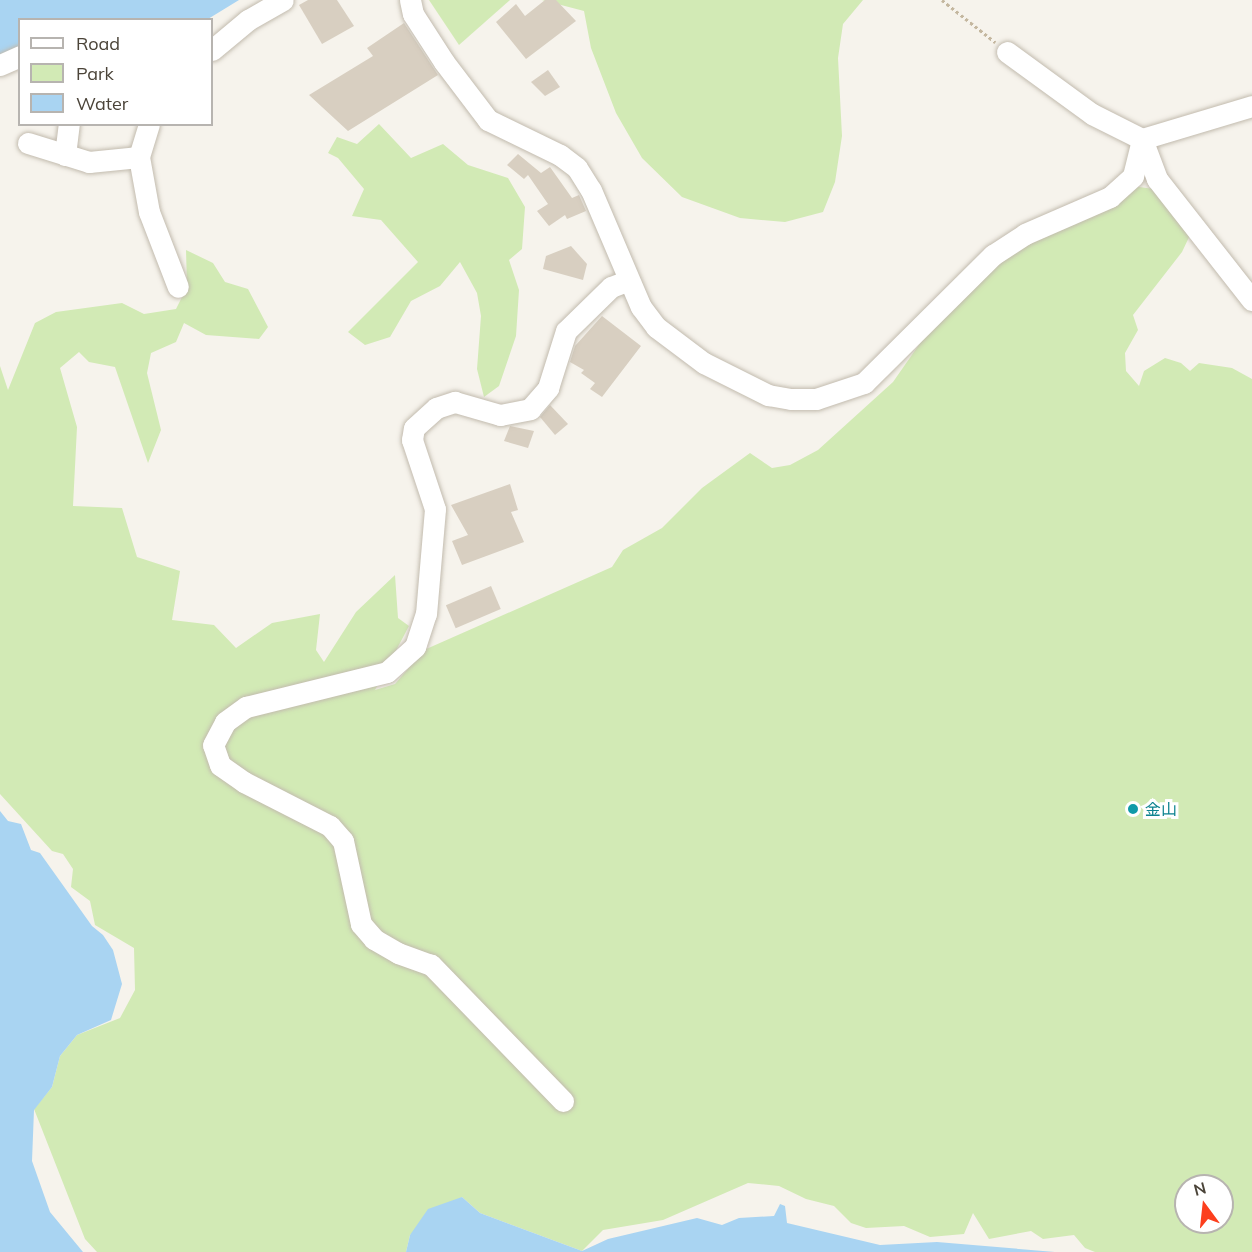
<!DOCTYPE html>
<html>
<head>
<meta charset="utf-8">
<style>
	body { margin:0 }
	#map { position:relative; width:1252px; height:1252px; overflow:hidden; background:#f6f3ec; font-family:Mulish,"Noto Sans JP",sans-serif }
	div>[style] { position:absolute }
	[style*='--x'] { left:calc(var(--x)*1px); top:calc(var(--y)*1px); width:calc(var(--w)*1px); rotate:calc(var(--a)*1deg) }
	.green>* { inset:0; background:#d2eab5 }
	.water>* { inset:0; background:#a9d4f2 }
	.building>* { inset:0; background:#d8cfc1; transform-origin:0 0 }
	.path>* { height:3px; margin-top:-1.5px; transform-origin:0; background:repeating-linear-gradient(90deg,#c4b79f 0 3px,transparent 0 6px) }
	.roads { filter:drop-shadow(0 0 2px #c2bbae) drop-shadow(0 0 2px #c2bbae) }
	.minor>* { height:21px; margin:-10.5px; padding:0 10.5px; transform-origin:10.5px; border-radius:10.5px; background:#fff }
	.dots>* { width:16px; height:16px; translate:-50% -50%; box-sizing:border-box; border:3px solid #fff; border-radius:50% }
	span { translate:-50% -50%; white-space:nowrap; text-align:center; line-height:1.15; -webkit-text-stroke:6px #fff; paint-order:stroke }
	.culture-label { font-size:16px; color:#0d838f }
	.left { translate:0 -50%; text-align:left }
	.legend { position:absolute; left:18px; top:18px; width:195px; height:108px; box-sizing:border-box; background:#fff; border:2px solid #b7b4b0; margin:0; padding:8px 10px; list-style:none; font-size:18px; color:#4b4439 }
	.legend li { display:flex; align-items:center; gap:12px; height:30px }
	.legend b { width:30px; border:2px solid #b7b4b0 }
	.north { position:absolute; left:1174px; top:1174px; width:60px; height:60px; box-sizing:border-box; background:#fff; border:2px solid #b7b4b0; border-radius:50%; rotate:345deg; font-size:16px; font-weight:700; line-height:24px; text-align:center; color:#4b4439 }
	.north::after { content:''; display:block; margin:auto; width:21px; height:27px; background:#fc3f1d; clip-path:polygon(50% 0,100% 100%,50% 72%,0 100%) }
</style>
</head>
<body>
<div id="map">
	<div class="green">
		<i style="clip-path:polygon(429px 0,510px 0,459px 45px)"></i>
		<i style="clip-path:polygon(542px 0,863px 0,843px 24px,838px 58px,842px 136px,835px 182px,823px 212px,785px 222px,740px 218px,682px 197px,642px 158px,616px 113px,591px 48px,584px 11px)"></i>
		<i style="clip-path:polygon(379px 124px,411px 158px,443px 144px,468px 165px,508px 178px,525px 207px,522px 249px,509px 260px,519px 290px,516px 336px,499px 386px,484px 397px,477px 369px,481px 316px,477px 293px,460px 262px,440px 286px,411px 301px,390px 337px,365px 345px,348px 332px,418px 262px,381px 220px,352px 216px,364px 189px,338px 158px,328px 153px,337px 137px,357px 144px)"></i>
		<i style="clip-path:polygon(evenodd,1132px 186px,1161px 190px,1191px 233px,1182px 252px,1133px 315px,1138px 330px,1125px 353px,1126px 371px,1139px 386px,1144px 371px,1165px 358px,1181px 363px,1190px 371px,1199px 363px,1232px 368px,1252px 379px,1252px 1252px,1095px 1252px,1085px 1248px,1074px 1235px,1043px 1239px,1031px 1231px,989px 1239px,973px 1213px,964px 1234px,930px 1237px,904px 1226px,866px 1228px,851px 1223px,834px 1206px,806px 1199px,779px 1186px,748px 1183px,663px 1220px,603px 1230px,582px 1251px,480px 1213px,462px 1197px,410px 1235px,406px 1252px,97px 1252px,85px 1239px,34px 1109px,52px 1087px,60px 1056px,77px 1035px,120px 1018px,135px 990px,134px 948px,95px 925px,90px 901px,71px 887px,73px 869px,63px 854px,52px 851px,0 794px,0 366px,8px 390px,35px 323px,56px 312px,122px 303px,144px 314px,176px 309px,187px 287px,186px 250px,213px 263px,225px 282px,248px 289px,268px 327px,259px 339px,206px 335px,184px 323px,176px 342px,151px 353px,147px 373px,161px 430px,148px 463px,115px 367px,89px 362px,79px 352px,60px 368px,77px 427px,73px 506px,122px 508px,137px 557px,180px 571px,172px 620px,214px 625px,236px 648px,272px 623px,320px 614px,316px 650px,324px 662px,356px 612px,395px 575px,398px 618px,409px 626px,375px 690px,395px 684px,424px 650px,612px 567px,623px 550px,662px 528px,702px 488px,750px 453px,772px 468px,790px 465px,818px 450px,893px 382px,976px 263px,1132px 186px,1186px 1186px,1222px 1186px,1222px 1222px,1186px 1222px,1186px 1186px)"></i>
	</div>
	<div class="water">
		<i style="clip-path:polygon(0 0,239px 0,208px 19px,20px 20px,19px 51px,0 56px)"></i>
		<i style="clip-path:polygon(0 811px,8px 821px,21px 824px,31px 850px,40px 853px,92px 926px,103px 935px,113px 950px,122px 984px,111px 1020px,77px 1035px,60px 1056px,52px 1087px,34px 1110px,32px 1161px,50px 1212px,83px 1252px,0 1252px)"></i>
		<i style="clip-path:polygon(462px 1197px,480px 1213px,582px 1251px,608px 1239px,697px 1218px,722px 1225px,739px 1218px,774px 1216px,780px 1204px,785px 1206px,787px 1223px,880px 1245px,937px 1242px,1055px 1252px,406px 1252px,410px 1235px,428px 1209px)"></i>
	</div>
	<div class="building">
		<i style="clip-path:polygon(308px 0,337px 0,354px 26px,322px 44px,299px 5px)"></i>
		<i style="clip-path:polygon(545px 0,556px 0,576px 21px,526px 59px,496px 22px,516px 4px,525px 16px)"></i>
		<i style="clip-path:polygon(404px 23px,438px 75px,348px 131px,309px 95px,373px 56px,367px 48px)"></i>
		<i style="clip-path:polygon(548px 70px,560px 87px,545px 96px,531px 82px)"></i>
		<i style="clip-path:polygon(518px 154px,541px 173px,550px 167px,572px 198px,579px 195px,586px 211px,567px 219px,565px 215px,549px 226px,537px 211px,548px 204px,528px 175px,524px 179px,507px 165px)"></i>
		<i style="clip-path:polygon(571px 246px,587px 264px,583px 280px,543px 269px,546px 256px)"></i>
		<i style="clip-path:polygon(602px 316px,641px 346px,602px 397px,590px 389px,595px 383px,581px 373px,584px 370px,570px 362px,575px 346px)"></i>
		<i style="clip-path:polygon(550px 405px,568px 424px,555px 435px,540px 417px)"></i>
		<i style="clip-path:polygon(510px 426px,534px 431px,528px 448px,504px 441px)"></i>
		<i style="clip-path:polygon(510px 484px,518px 510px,511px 512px,524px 542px,462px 565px,452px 541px,468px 535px,451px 505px)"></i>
		<i style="left:491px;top:586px;width:25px;height:49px;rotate:67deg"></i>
	</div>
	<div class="path">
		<i style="--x:942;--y:0;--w:68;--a:38.4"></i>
	</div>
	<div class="roads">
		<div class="minor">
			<i style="--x:410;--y:0;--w:14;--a:78"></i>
			<i style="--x:413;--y:14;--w:57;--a:57.1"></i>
			<i style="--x:444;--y:62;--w:73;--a:52.8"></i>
			<i style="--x:488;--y:120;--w:80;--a:25.9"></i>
			<i style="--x:560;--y:155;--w:21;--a:37"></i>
			<i style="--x:577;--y:168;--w:26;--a:58"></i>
			<i style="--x:591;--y:190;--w:127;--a:66.9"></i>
			<i style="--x:641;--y:307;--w:25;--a:53"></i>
			<i style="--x:656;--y:327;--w:60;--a:36.9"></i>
			<i style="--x:704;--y:363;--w:72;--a:26.6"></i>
			<i style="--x:768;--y:395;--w:23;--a:10"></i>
			<i style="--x:791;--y:399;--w:25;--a:0"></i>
			<i style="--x:816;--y:399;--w:51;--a:-18.4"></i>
			<i style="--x:864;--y:383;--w:182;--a:-44.8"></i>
			<i style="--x:993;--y:255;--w:38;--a:-33"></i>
			<i style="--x:1025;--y:234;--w:93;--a:-23.5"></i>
			<i style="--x:1110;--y:197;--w:31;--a:-42"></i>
			<i style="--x:1133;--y:176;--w:38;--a:-76"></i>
			<i style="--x:212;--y:50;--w:47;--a:-39.8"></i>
			<i style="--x:248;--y:20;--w:40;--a:-29.7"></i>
			<i style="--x:1007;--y:52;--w:105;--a:36.1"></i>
			<i style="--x:1092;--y:114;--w:56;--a:26.6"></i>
			<i style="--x:1142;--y:139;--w:115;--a:-16.7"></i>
			<i style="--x:0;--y:65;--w:22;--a:-24"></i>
			<i style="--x:149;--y:124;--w:34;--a:107"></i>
			<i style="--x:139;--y:157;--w:56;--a:79.7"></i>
			<i style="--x:149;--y:212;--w:80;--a:68.9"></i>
			<i style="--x:1142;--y:139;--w:43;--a:69.4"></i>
			<i style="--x:1157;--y:179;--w:154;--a:51.9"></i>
			<i style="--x:28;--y:143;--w:64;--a:17.3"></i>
			<i style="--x:89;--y:162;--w:50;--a:-5.7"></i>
			<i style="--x:65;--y:155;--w:31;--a:-83"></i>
			<i style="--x:563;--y:1101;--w:190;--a:-134.1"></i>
			<i style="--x:431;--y:965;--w:35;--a:-160"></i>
			<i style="--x:398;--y:953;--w:28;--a:-150"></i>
			<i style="--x:374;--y:939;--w:20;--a:-131"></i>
			<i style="--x:361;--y:924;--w:85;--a:-102.2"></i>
			<i style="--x:343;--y:841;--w:20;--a:-131"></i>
			<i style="--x:330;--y:826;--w:97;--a:-152.9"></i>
			<i style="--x:244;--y:782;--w:29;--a:-145"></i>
			<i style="--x:220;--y:765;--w:21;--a:-109"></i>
			<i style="--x:213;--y:745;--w:26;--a:-62"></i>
			<i style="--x:225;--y:722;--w:26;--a:-36"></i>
			<i style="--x:246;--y:707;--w:145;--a:-13.9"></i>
			<i style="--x:387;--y:672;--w:38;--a:-42"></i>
			<i style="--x:415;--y:647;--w:35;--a:-72"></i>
			<i style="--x:426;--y:614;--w:105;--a:-85.1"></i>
			<i style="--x:435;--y:509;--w:73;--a:-108.4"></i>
			<i style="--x:412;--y:440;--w:12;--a:-81"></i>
			<i style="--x:414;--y:428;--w:30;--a:-42"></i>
			<i style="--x:436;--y:408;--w:20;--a:-18"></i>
			<i style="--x:455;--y:402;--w:47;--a:16.1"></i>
			<i style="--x:500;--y:415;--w:31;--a:-11"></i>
			<i style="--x:530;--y:409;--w:28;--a:-49"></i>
			<i style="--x:548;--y:388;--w:60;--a:-72.5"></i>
			<i style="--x:566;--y:331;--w:63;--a:-44.4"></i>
			<i style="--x:611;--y:287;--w:19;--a:-21"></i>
		</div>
	</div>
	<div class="dots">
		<i style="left:1133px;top:809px;background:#0f9aa8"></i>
	</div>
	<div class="culture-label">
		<span class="left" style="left:1145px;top:809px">金山</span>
	</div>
	<ul class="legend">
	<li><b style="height:8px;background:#fff"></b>Road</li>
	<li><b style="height:16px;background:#d2eab5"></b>Park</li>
	<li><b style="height:16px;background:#a9d4f2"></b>Water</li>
	</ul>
	<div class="north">N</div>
</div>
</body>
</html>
